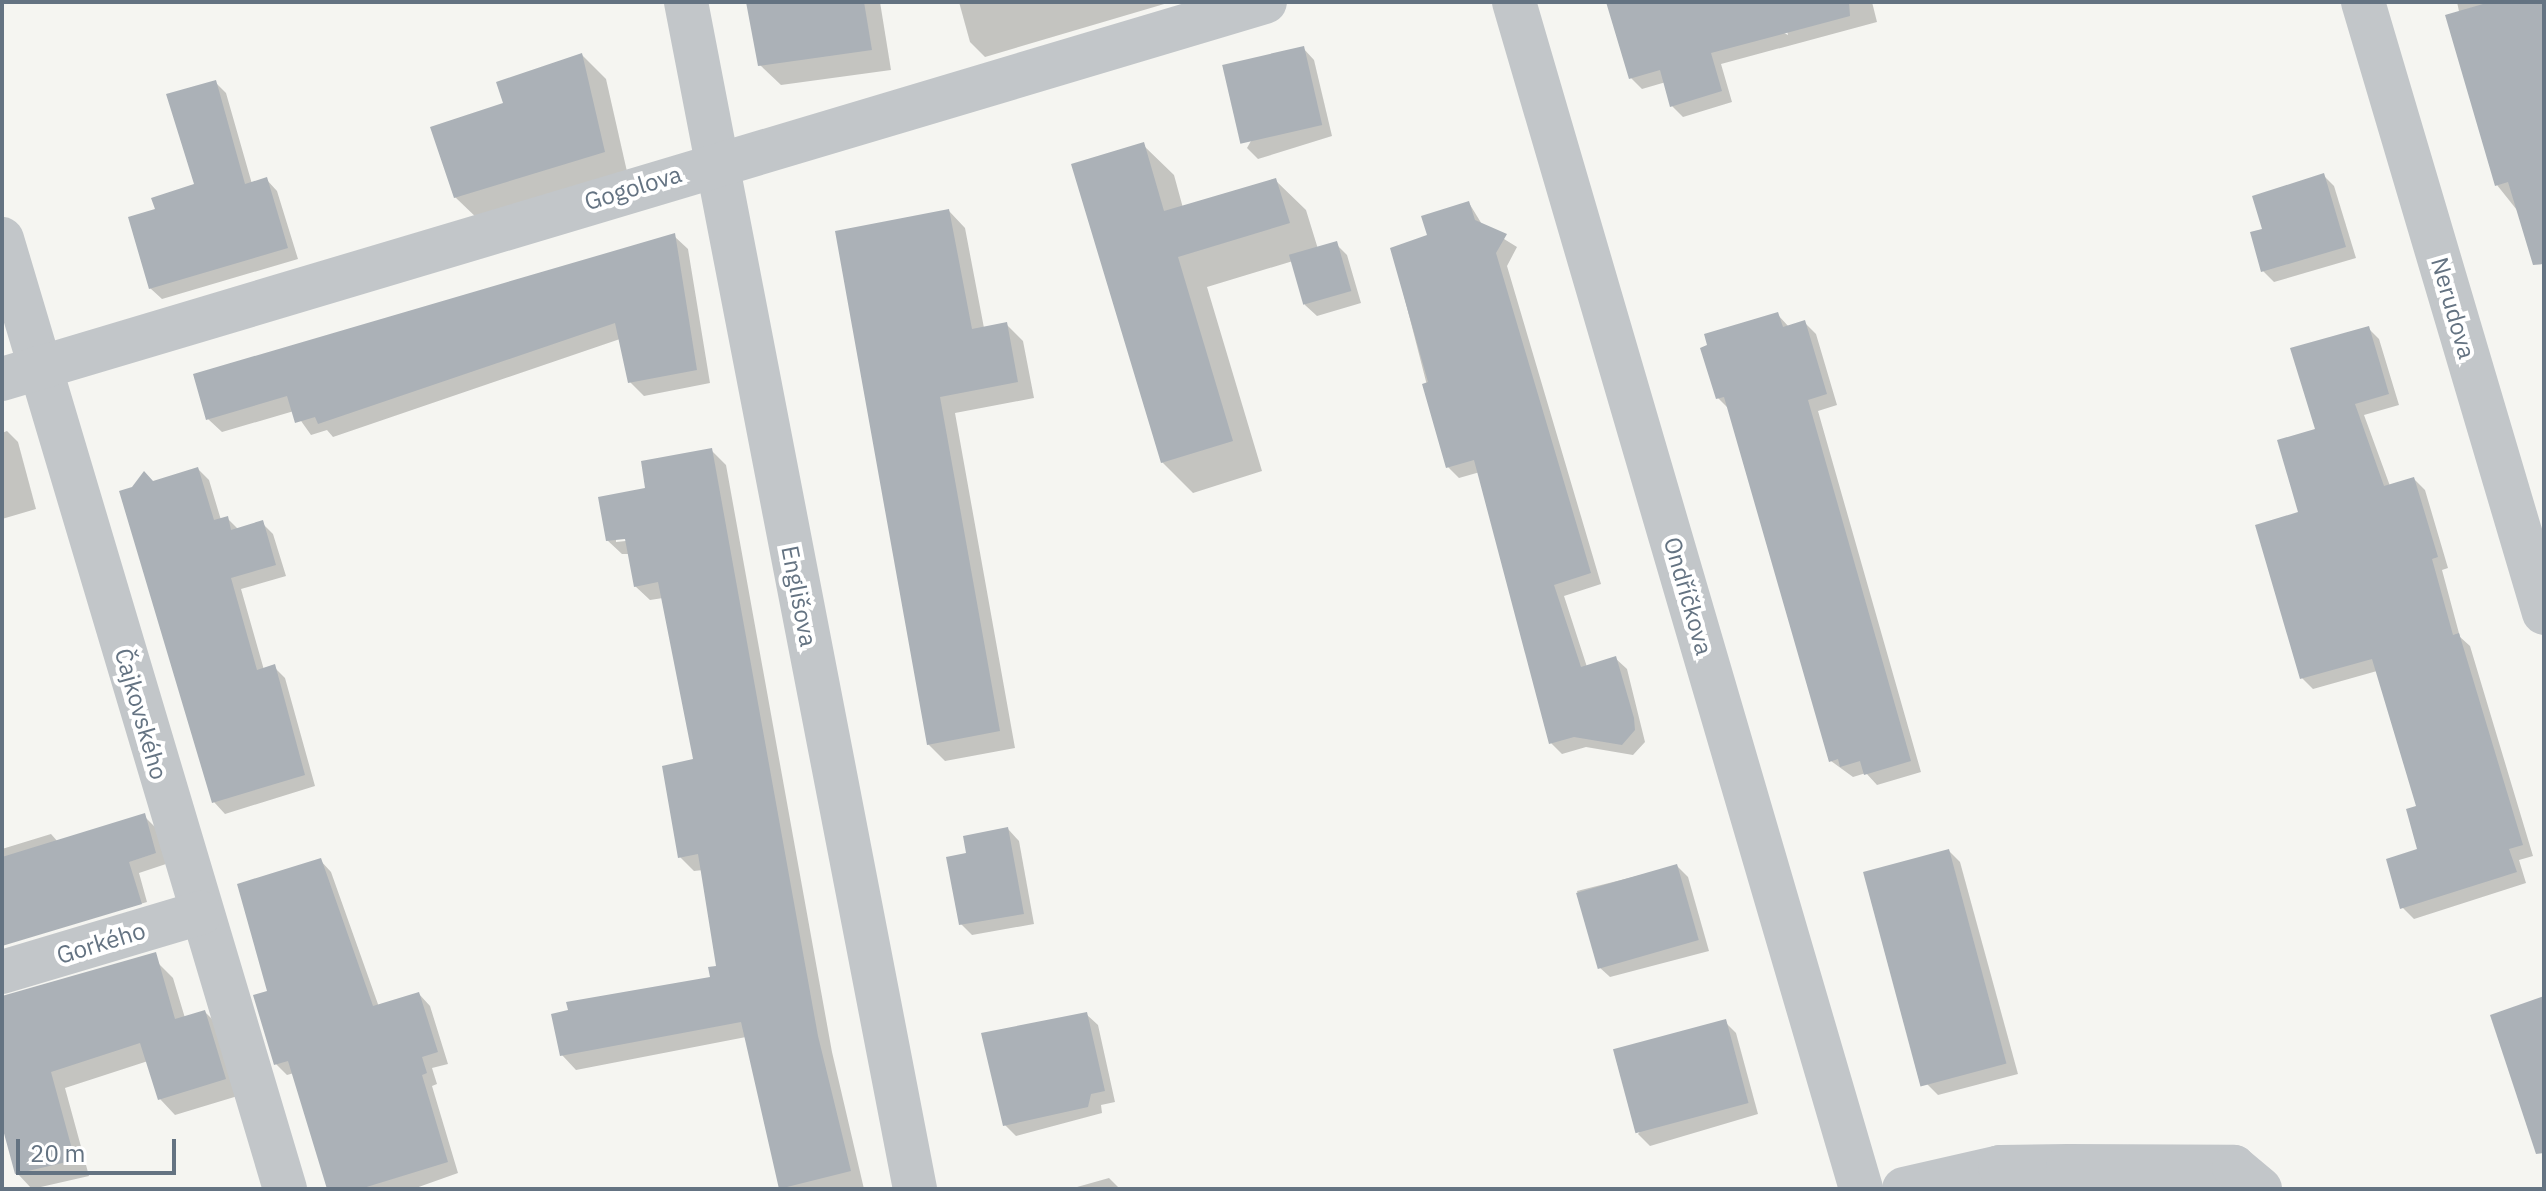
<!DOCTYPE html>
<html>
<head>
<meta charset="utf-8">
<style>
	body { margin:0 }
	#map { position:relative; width:2546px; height:1191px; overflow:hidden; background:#f5f5f1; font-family:"IBM Plex Sans",sans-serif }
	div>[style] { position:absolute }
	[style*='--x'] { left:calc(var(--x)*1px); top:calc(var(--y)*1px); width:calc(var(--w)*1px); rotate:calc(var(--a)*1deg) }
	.shadow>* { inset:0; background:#0003 }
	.building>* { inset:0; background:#abb1b7; transform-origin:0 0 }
	.street>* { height:44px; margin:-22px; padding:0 22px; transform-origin:22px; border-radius:22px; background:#c2c6c9 }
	span { translate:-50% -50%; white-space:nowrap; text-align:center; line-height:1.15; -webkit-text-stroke:8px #fff; paint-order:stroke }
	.street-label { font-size:24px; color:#647382 }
	.frame { position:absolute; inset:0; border:4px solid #647382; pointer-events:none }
	.scale { position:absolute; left:16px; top:1139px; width:160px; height:36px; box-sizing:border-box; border:4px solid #647382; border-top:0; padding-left:10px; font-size:24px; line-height:28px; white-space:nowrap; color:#647382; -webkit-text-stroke:6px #fff; paint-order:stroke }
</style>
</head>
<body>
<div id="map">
	<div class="shadow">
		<i style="clip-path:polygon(749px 2px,880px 2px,891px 70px,781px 85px,760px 65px)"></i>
		<i style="clip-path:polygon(959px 2px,1171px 2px,985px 57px,970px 42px)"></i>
		<i style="clip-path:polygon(1622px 2px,1724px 2px,1788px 35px,1780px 2px,1872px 2px,1877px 22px,1721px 64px,1732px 102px,1683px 117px,1672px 106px,1666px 82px,1642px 89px,1631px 78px)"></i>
		<i style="clip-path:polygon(2457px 2px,2544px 2px,2544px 244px,2497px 185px)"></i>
		<i style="clip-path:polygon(1303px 48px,1314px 60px,1332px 136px,1258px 159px,1247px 148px)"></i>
		<i style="clip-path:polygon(582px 55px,606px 79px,628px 176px,480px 221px,455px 197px,506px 104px)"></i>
		<i style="clip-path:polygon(215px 82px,226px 93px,252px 184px,266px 179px,277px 191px,298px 259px,162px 299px,150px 288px,196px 185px)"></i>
		<i style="clip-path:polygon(1143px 145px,1174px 175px,1183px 208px,1275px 180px,1306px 210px,1318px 249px,1336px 244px,1347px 255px,1361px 303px,1317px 316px,1305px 305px,1293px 261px,1207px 287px,1262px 471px,1193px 493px,1162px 462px)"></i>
		<i style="clip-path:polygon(2323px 175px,2334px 186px,2356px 258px,2274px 282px,2263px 271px,2264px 230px)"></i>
		<i style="clip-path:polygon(1469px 203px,1483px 226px,1517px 247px,1507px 266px,1601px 584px,1564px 596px,1587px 667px,1615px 658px,1627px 669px,1645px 742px,1633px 755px,1586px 747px,1562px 754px,1551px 743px,1480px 472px,1459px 478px,1448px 467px,1392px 249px,1429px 237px)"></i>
		<i style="clip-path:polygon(949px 211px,965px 228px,984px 328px,1006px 324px,1023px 341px,1034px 398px,955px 413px,1015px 748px,945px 761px,928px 744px,838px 232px)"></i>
		<i style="clip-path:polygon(674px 236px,688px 249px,710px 383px,644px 396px,630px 382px,620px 339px,333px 437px,327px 430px,311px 435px,294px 411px,222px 432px,208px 419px)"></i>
		<i style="clip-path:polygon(1777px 314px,1789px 327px,1804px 322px,1816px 334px,1837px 405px,1818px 411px,1921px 772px,1877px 785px,1866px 773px,1853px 777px,1831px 761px,1730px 410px,1718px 398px)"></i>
		<i style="clip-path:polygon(2368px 328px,2379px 339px,2399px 405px,2364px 415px,2390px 486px,2414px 479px,2425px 490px,2448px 568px,2442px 570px,2460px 637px,2470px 646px,2533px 856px,2519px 860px,2526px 883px,2414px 919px,2402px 907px,2420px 850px,2419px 807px,2377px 671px,2313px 689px,2302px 678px,2301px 513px,2317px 430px)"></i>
		<i style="clip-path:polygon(7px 431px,18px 442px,36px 509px,2px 519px,2px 433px)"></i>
		<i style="clip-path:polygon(evenodd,711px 450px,726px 465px,832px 1052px,864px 1189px,780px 1189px,746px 1037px,576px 1070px,562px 1055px,712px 978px,719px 968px,703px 870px,694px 871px,680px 857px,695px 761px,663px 598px,650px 600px,635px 586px,630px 554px,622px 554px,607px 540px,648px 490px,711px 450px,616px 538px,635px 540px,616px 542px,616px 538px)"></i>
		<i style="clip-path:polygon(198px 469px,209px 480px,221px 520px,228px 519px,239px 530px,262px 523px,273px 534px,286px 576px,241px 589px,264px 670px,274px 667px,285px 678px,315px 786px,225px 814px,214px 802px,153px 483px)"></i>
		<i style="clip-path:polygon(144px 816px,155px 827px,166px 864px,139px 873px,147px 902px,2px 944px,2px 849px,51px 834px,58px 842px)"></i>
		<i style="clip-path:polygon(1008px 829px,1019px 841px,1034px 924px,972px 935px,961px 924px,968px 855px)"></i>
		<i style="clip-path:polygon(1949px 851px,1960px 862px,2018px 1074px,1938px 1095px,1927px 1084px)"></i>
		<i style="clip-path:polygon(320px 860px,331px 872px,379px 1007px,419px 994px,430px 1006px,448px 1064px,432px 1068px,437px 1084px,432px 1086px,458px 1173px,413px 1189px,329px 1189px,294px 1073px,287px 1075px,276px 1064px,269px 993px)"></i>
		<i style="clip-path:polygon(1677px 866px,1688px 877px,1709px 951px,1610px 977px,1598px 966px,1577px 891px)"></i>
		<i style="clip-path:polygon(157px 962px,173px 978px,185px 1018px,205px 1012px,220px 1027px,241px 1095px,175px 1115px,160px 1099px,148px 1061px,65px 1088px,89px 1176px,32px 1189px,17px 1173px,2px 1118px,2px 1011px)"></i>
		<i style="clip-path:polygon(1086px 1014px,1098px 1025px,1115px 1102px,1101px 1105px,1102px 1113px,1016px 1136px,1005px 1125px)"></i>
		<i style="clip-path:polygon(1725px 1022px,1736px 1033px,1758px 1114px,1650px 1146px,1638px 1134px)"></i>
		<i style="clip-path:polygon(1109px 1178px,1120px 1189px,1070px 1189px)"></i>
	</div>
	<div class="building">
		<i style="clip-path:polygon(746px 2px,864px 2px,872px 50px,758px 66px)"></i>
		<i style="clip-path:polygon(1606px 2px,1849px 2px,1850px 16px,1711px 53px,1722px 91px,1670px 107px,1660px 70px,1629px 79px)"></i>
		<i style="clip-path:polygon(2490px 2px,2544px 2px,2544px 264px,2533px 265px,2508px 182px,2495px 186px,2445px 15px)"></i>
		<i style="left:1304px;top:46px;width:81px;height:84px;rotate:77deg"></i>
		<i style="clip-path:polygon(582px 53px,605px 152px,454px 198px,430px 127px,503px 103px,496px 82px)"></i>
		<i style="clip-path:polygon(216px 80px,245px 184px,267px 177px,288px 248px,149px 289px,128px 217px,155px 209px,151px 198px,194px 184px,166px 94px)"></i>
		<i style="clip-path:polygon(1144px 142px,1164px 211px,1276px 178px,1290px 223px,1178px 257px,1233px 441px,1161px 463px,1071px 164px)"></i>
		<i style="clip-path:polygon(2324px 173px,2346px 247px,2261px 272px,2250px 232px,2262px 229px,2252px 196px)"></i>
		<i style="clip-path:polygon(1469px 201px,1475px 220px,1507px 234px,1496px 253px,1591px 573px,1554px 585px,1581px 667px,1616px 656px,1634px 718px,1635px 730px,1622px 745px,1574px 737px,1549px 744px,1474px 460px,1446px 468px,1422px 384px,1428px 382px,1390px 248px,1427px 235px,1421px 216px)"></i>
		<i style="clip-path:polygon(949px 209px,972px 329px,1007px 322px,1018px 382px,940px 397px,1000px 731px,927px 745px,835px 231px)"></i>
		<i style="clip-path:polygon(675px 233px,697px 370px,628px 383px,615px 323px,318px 424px,315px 417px,295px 423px,287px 396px,206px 420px,193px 374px)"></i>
		<i style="left:1337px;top:241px;width:52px;height:50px;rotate:74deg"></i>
		<i style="clip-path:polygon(1778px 312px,1783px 327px,1805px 320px,1827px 394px,1808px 400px,1911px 761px,1864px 775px,1860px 761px,1840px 767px,1838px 759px,1829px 762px,1724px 397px,1716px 399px,1700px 348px,1707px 345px,1704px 334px)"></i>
		<i style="clip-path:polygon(2369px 326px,2389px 394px,2355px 404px,2384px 486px,2414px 477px,2438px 557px,2432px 559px,2453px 635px,2459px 633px,2523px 845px,2509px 849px,2517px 872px,2400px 909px,2386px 859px,2417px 849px,2406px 809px,2416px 806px,2372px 659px,2300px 679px,2255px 525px,2298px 512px,2277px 440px,2315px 429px,2290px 348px)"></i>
		<i style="clip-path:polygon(712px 448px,818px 1036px,851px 1171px,779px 1189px,741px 1022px,560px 1056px,551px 1014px,568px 1010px,566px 1002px,710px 977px,708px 967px,716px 966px,698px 854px,678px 858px,662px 766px,693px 759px,658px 582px,634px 587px,625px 539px,606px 541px,598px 497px,645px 488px,641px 461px)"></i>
		<i style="clip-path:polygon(198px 467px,214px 520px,228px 516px,231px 530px,263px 520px,276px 565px,231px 578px,257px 670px,275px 664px,305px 775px,212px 803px,119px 491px,132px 487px,144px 471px,153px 481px)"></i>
		<i style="clip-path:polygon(145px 813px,156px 853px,129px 862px,142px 904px,2px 946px,2px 857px)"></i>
		<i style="clip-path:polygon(1008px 827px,1024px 914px,959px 925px,946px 857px,966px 853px,963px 836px)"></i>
		<i style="left:1949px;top:849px;width:222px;height:89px;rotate:75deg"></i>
		<i style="clip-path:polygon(321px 858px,373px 1006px,419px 992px,438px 1052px,422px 1057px,427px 1073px,422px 1075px,448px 1162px,360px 1189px,327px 1189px,288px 1061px,274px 1065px,253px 995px,267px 991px,237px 884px)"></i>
		<i style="left:1677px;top:864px;width:79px;height:105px;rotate:74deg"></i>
		<i style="clip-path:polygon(156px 952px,175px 1019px,205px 1010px,226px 1079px,158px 1100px,140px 1043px,51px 1072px,75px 1160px,15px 1174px,2px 1126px,2px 996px)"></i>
		<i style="clip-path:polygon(2544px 996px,2544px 1153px,2536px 1154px,2490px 1015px)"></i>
		<i style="clip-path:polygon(1087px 1012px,1105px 1091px,1091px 1094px,1088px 1107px,1003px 1126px,981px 1033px)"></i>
		<i style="left:1726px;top:1019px;width:87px;height:117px;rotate:75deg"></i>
	</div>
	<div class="street">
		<i style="--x:686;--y:2;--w:1209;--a:79.08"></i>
		<i style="--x:1514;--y:2;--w:1237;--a:73.7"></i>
		<i style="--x:2363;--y:2;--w:637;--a:73.5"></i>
		<i style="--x:2;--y:239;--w:991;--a:73.41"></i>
		<i style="--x:2;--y:379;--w:1318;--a:-16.62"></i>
		<i style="--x:2;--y:972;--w:207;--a:-16.6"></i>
		<i style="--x:1904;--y:1189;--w:98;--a:-12.9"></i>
		<i style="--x:2000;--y:1167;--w:68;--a:-0.8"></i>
		<i style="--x:2068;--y:1166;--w:166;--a:0.3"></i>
		<i style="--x:2234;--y:1167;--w:34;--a:40"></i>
	</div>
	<div class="street-label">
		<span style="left:633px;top:188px;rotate:-17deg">Gogolova</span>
		<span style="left:2453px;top:308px;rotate:74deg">Nerudova</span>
		<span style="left:799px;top:596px;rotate:79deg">Englišova</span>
		<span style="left:1688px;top:596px;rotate:74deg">Ondříčkova</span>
		<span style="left:141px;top:714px;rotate:74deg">Čajkovského</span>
		<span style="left:101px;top:943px;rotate:-17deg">Gorkého</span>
	</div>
	<div class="frame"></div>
	<div class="scale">20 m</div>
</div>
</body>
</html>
